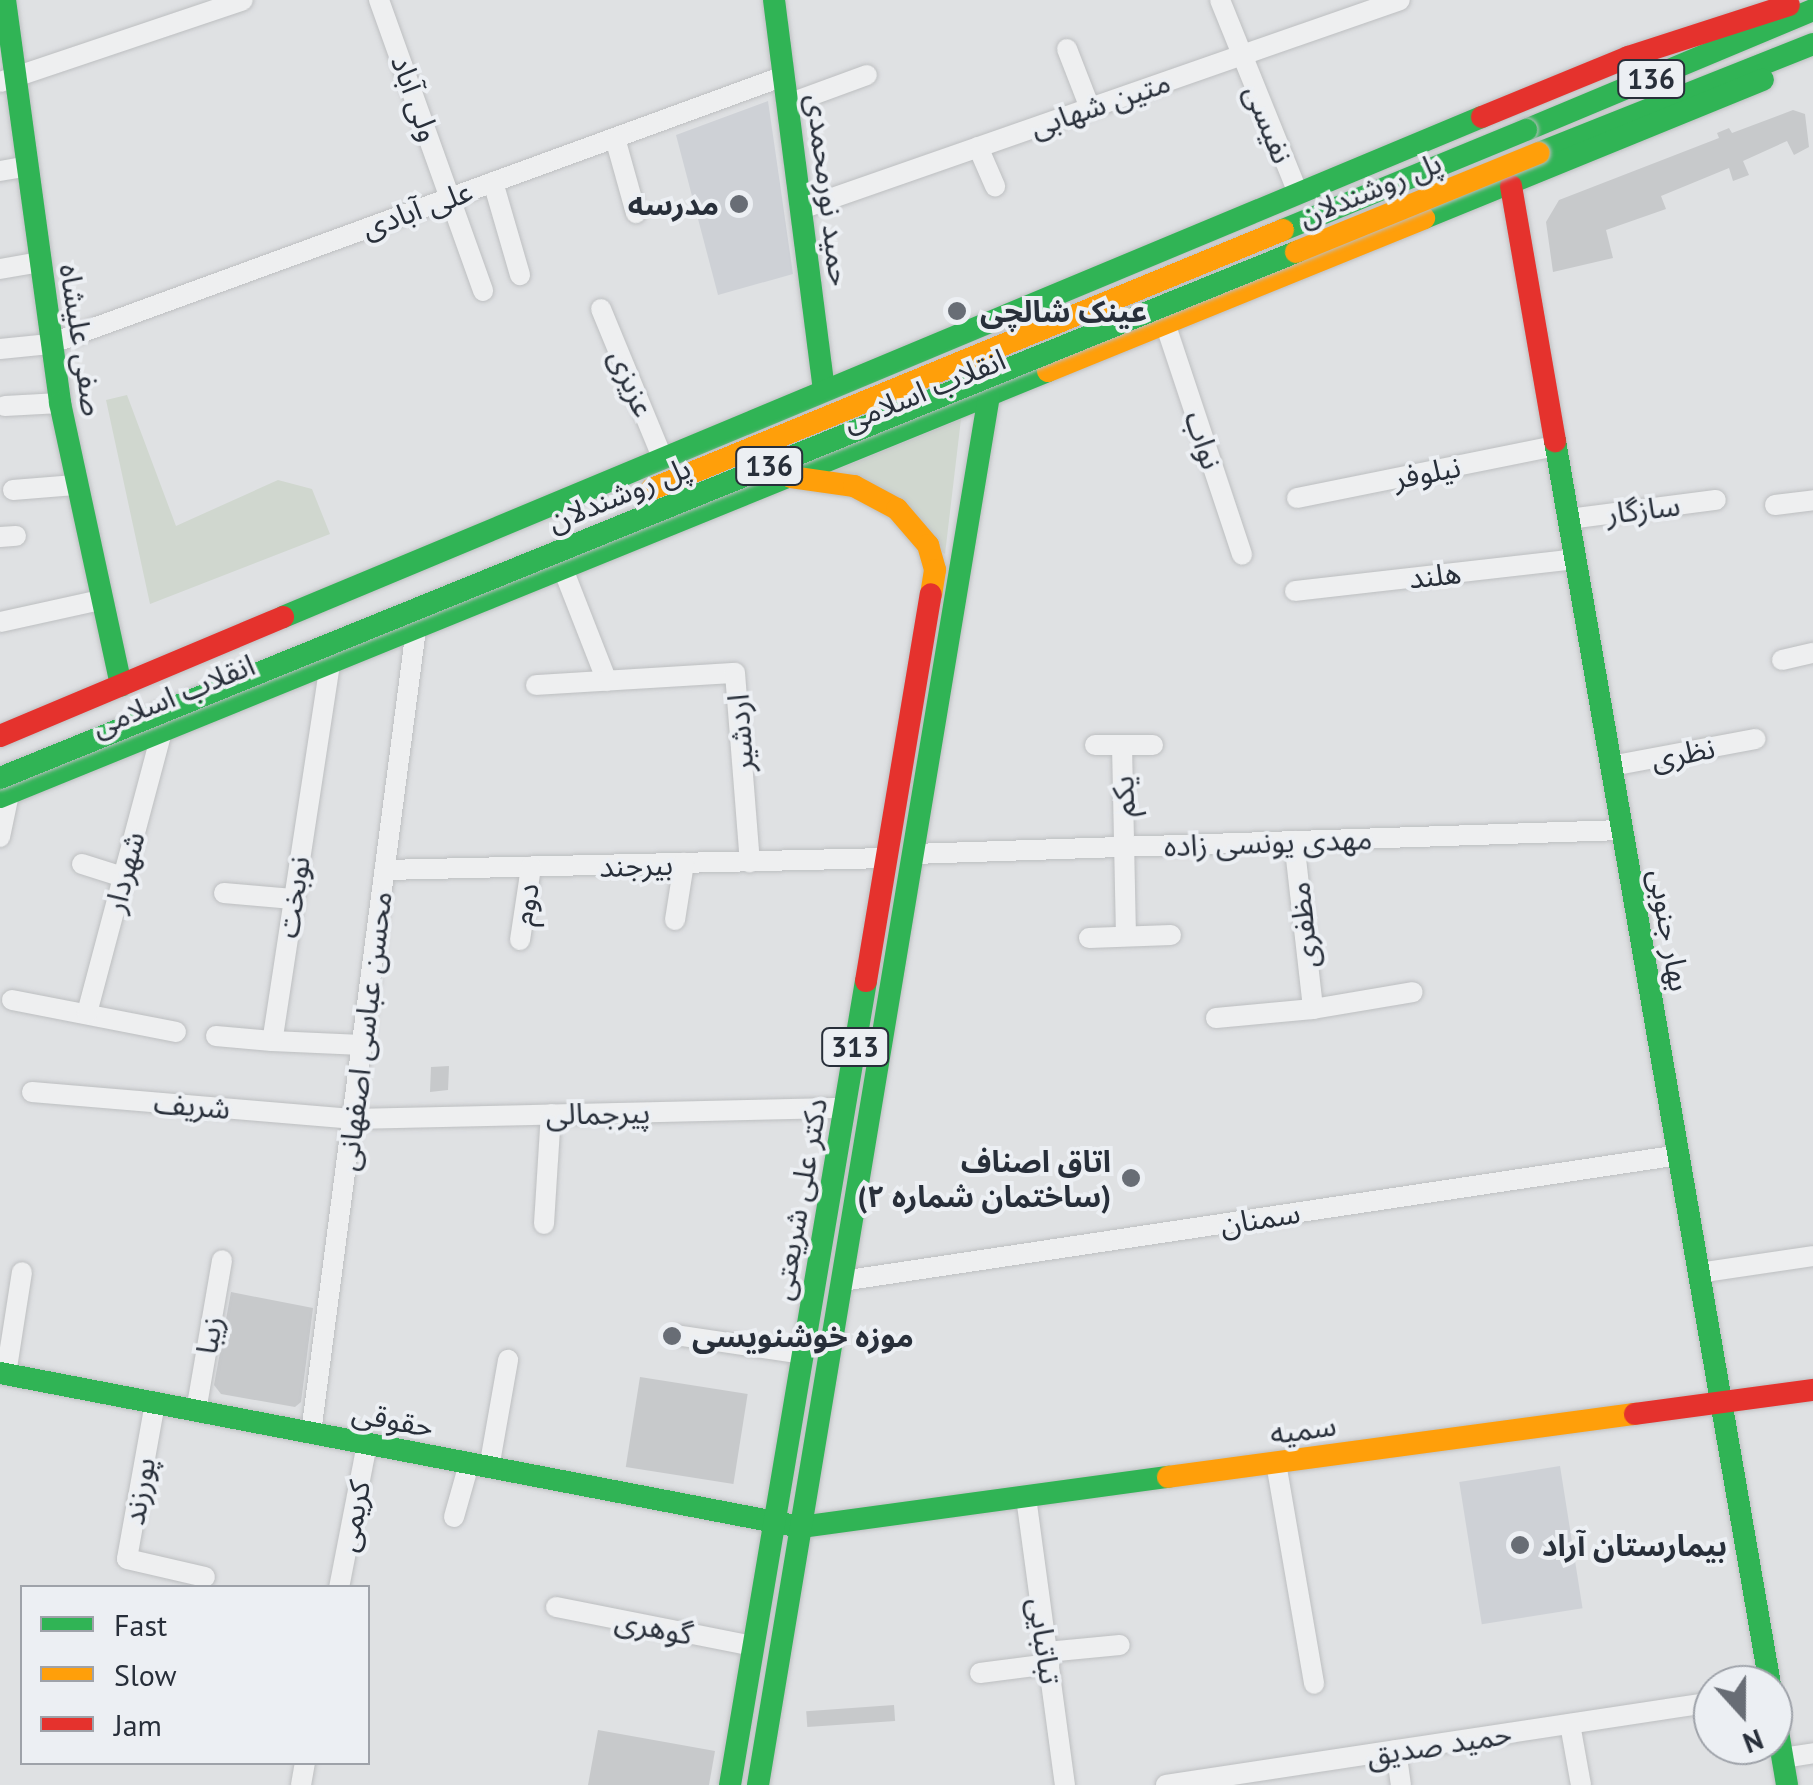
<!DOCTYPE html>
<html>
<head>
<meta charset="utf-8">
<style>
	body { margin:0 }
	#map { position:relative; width:1813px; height:1785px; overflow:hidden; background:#dfe1e3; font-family:"PT Sans","Noto Sans Arabic",sans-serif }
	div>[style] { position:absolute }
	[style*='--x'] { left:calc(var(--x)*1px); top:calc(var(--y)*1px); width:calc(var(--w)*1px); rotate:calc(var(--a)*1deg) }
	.built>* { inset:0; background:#ced1d6; transform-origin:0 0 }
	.green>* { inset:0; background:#d0d7cf }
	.building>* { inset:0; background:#c7c9cb; transform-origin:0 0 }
	.roads { filter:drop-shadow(0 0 2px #bdbfc1) drop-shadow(0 0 2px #bdbfc1) }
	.street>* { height:20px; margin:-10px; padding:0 10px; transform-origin:10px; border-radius:10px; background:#eeeff0 }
	.fast>* { height:22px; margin:-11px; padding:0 11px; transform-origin:11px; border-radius:11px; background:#30b455 }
	.slow>* { height:22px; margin:-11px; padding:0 11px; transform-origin:11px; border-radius:11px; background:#ff9f0a }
	.jam>* { height:22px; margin:-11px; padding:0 11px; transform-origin:11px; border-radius:11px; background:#e5322d }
	.bridges { filter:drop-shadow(0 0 2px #bcbec1) drop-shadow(0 0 2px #bcbec1) }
	.fast-bridge>* { height:22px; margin:-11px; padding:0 11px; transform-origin:11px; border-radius:11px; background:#30b455 }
	.slow-bridge>* { height:22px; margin:-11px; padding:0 11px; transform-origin:11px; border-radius:11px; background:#ff9f0a }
	.dots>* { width:28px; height:28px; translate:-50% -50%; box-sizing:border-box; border:5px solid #eceff3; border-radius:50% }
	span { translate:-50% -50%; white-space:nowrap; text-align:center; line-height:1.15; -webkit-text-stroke:8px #eceff3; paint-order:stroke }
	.shield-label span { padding:2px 8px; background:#eceff3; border:2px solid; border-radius:8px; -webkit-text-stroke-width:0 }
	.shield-label { font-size:28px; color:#282f3a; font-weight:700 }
	.street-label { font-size:30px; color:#282f3a }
	.poi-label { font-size:30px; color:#282f3a; font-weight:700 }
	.right { translate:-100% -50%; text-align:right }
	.left { translate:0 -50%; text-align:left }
	.legend { position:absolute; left:20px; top:1585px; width:350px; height:180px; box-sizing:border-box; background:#eceff3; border:2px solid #9ea2a9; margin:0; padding:12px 18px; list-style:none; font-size:30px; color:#282f3a }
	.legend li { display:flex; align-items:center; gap:20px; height:50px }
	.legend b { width:50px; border:2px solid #9ea2a9 }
	.north { position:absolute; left:1693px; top:1665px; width:100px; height:100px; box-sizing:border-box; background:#eceff3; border:2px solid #9ea2a9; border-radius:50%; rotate:159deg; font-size:28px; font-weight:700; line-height:40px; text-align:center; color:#282f3a }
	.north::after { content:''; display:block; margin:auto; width:35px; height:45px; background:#686d75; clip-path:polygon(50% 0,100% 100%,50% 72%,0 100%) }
</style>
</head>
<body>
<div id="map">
	<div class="built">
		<i style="clip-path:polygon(768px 101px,793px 274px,718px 295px,676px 135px)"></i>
		<i style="left:1560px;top:1466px;width:144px;height:102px;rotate:81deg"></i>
	</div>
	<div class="green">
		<i style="clip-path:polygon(127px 395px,176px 526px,278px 480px,312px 489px,330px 534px,150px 604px,106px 400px)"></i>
		<i style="clip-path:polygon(961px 419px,945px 554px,834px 471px)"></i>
	</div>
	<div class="building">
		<i style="clip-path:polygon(1793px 110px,1805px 114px,1809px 147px,1794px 155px,1787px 141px,1743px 161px,1749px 175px,1733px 181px,1729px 168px,1661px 196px,1666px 209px,1606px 230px,1613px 258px,1553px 272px,1546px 222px,1559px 200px,1719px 138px,1717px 133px,1729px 128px,1732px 133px)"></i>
		<i style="clip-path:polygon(449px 1066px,448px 1090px,430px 1092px,431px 1067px)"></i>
		<i style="clip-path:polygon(231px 1292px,313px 1308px,301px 1402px,295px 1407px,221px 1394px,214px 1385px)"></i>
		<i style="left:640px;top:1377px;width:109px;height:91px;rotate:9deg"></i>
		<i style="left:894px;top:1705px;width:16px;height:88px;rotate:86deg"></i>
		<i style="clip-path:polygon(598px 1730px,715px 1751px,709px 1785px,588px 1785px)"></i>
	</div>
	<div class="roads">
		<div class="street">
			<i style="--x:379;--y:0;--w:309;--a:70.3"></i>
			<i style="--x:1220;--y:0;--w:208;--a:68"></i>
			<i style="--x:1067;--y:49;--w:63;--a:68.7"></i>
			<i style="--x:0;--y:82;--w:256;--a:-18.6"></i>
			<i style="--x:788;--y:104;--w:84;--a:-20.2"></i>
			<i style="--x:615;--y:138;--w:78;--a:74.4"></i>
			<i style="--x:978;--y:147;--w:43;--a:66.4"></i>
			<i style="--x:0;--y:171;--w:27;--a:-10"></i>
			<i style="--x:493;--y:182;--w:97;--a:73.8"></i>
			<i style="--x:801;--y:209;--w:634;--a:-19.23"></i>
			<i style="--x:0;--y:269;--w:40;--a:-10"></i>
			<i style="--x:601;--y:309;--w:160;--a:67.6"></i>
			<i style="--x:1166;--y:326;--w:241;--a:71.6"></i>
			<i style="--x:0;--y:349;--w:50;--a:-5.7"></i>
			<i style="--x:50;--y:344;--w:781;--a:-20.06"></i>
			<i style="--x:5;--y:406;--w:55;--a:-3.1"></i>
			<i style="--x:13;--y:490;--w:62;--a:-4.6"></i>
			<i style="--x:1297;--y:498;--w:264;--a:-11.4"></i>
			<i style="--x:1775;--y:505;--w:38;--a:-7"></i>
			<i style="--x:1569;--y:519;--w:148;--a:-7.4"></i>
			<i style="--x:0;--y:537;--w:16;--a:-4"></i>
			<i style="--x:563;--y:569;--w:120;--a:68.6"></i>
			<i style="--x:1295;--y:591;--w:283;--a:-6.5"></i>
			<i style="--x:0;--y:622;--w:102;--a:-12.4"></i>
			<i style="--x:1782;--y:660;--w:32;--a:-13"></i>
			<i style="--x:330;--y:664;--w:381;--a:98.7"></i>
			<i style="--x:272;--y:1041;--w:90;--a:2.5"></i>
			<i style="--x:536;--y:685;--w:199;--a:-3.5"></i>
			<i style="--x:735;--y:673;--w:190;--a:85.5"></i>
			<i style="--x:1095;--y:745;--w:58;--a:0"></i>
			<i style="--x:1122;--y:745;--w:190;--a:88.8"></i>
			<i style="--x:1611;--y:766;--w:147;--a:-10.6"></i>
			<i style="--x:0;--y:837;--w:44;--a:-78.2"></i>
			<i style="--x:1294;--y:841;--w:169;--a:83.5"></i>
			<i style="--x:913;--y:854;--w:710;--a:-1.94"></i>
			<i style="--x:82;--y:864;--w:43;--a:17.6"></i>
			<i style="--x:385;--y:870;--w:502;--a:-1.37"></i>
			<i style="--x:224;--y:893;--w:69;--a:5"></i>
			<i style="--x:675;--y:920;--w:58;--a:-81"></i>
			<i style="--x:1089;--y:938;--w:82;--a:-2.1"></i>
			<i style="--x:520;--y:940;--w:74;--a:-81.4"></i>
			<i style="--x:12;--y:1000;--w:167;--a:11"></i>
			<i style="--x:87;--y:1013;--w:291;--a:-75.1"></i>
			<i style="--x:1216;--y:1018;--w:97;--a:-5.3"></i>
			<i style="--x:1313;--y:1009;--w:101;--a:-9.6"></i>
			<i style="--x:216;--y:1036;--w:56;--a:5.1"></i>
			<i style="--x:32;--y:1092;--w:321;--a:4.8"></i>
			<i style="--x:352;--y:1119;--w:493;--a:-1.3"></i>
			<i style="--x:544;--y:1224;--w:110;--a:-86.4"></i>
			<i style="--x:1699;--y:1273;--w:115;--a:-8.5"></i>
			<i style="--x:842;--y:1281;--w:846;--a:-8.56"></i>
			<i style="--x:676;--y:1335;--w:128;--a:8.5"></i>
			<i style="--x:6;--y:1374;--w:103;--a:-81.1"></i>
			<i style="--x:155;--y:1403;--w:158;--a:100.2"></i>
			<i style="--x:127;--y:1559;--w:80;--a:13"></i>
			<i style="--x:196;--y:1411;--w:153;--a:-80.2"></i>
			<i style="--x:311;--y:1433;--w:811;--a:-82.56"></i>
			<i style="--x:1276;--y:1463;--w:224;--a:80.2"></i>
			<i style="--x:489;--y:1468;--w:110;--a:-80"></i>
			<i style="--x:1026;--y:1497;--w:291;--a:82.3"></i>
			<i style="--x:454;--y:1517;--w:55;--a:-74.2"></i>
			<i style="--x:339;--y:1588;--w:147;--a:-79"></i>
			<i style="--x:556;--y:1607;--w:201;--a:11.2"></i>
			<i style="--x:1047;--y:1652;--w:73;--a:-5.5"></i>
			<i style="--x:980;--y:1673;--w:70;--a:-7.4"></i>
			<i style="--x:1570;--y:1724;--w:62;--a:79.8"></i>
			<i style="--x:1396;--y:1750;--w:35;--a:82"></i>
			<i style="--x:1783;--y:1758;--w:30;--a:-9"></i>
			<i style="--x:301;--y:1785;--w:23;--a:-80"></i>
			<i style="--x:1166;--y:1785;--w:553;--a:-8.63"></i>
		</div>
		<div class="fast">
			<i style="--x:5;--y:0;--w:407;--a:82.2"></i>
			<i style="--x:60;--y:403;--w:289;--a:77.8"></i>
			<i style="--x:774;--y:0;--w:391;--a:82.7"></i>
			<i style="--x:1526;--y:130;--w:311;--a:-22.7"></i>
			<i style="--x:1539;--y:153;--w:295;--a:-21.7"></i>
			<i style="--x:1424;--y:218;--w:366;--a:-22.2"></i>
			<i style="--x:1555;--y:441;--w:1262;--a:80.19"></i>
			<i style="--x:283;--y:617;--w:1299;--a:-22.64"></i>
			<i style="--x:0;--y:797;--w:1131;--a:-22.12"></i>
			<i style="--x:0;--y:1373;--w:816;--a:10.88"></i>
			<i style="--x:801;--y:1527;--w:370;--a:-7.8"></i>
			<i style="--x:1773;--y:1702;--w:84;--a:80.4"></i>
			<i style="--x:730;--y:1785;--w:815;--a:-80.4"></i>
			<i style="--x:758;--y:1785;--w:1408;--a:-80.56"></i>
		</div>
		<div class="slow">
			<i style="--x:1048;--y:371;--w:406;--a:-22.1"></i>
			<i style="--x:791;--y:477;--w:64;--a:8.1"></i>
			<i style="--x:854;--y:486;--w:49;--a:28.1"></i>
			<i style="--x:897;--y:509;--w:48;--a:49.3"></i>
			<i style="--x:928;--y:545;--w:26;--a:74"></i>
			<i style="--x:935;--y:570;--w:24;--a:99"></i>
			<i style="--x:1168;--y:1477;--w:471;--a:-7.7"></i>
		</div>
		<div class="jam">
			<i style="--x:1482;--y:117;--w:158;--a:-22.3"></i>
			<i style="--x:1628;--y:57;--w:169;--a:-17.9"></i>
			<i style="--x:1511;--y:186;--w:259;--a:80.2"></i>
			<i style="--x:0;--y:736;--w:307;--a:-22.8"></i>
			<i style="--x:866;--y:981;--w:392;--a:-80.5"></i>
			<i style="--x:1635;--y:1414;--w:180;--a:-7.7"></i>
		</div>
	</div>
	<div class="bridges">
		<div class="fast-bridge">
			<i style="--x:1283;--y:230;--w:263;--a:-22.4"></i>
			<i style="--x:0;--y:778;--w:1399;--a:-22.09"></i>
		</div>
		<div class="slow-bridge">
			<i style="--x:1296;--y:252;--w:262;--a:-22.2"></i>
			<i style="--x:652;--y:489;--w:682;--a:-22.32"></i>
		</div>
	</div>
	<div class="dots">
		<i style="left:739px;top:204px;background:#686d75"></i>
		<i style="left:957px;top:311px;background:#686d75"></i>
		<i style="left:1131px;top:1178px;background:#686d75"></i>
		<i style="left:672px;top:1336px;background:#686d75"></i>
		<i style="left:1520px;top:1545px;background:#686d75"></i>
	</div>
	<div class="shield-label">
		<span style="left:1651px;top:79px">136</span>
		<span style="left:769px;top:466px">136</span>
		<span style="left:855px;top:1047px">313</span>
	</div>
	<div class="street-label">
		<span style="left:416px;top:98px;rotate:70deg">ولی آباد</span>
		<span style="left:1100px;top:104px;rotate:-19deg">متین شهابی</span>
		<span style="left:1269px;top:124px;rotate:68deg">نفیسی</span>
		<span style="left:1370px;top:189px;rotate:-22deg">پل روشندلان</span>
		<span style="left:829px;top:190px;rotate:83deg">حمید نورمحمدی</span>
		<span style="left:417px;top:209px;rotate:-20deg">علی آبادی</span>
		<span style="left:82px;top:340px;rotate:81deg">صفی علیشاه</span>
		<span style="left:632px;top:383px;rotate:67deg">عزیزی</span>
		<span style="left:924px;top:390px;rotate:-22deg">انقلاب اسلامی</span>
		<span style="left:1204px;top:440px;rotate:72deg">نواب</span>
		<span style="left:1427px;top:472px;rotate:-11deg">نیلوفر</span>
		<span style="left:619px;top:494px;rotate:-22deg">پل روشندلان</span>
		<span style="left:1643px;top:509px;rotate:-7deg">سازگار</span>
		<span style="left:1435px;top:575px;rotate:-6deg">هلند</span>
		<span style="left:173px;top:695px;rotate:-22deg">انقلاب اسلامی</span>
		<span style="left:740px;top:733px;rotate:-94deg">اردشیر</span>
		<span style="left:1683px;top:753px;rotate:-11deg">نظری</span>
		<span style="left:1123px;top:796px;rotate:-91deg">یکم</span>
		<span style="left:1268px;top:842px;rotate:-2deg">مهدی یونسی زاده</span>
		<span style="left:636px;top:865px;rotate:-2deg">بیرجند</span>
		<span style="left:124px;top:872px;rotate:-75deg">شهردار</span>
		<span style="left:293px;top:897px;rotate:-81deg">نوبخت</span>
		<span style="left:525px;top:904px;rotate:-81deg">دوم</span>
		<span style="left:1303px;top:925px;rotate:-96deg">مظفری</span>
		<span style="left:1670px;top:930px;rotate:80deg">بهار جنوبی</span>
		<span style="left:364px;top:1031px;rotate:-83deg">محسن عباسی اصفهانی</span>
		<span style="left:192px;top:1105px;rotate:5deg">شریف</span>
		<span style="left:598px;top:1113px;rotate:-1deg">پیرجمالی</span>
		<span style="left:799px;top:1199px;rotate:-80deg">دکتر علی شریعتی</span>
		<span style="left:1260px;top:1218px;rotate:-9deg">سمنان</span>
		<span style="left:209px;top:1335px;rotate:-80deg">زیبا</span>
		<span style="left:393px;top:1419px;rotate:11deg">حقوقی</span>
		<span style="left:1303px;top:1429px;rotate:-8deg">سمیه</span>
		<span style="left:139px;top:1491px;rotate:-80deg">پورزند</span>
		<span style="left:353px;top:1516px;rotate:-79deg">کریمی</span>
		<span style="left:654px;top:1627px;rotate:11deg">گوهری</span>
		<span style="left:1045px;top:1641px;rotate:82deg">تباتبایی</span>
		<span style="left:1439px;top:1744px;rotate:-9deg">حمید صدیق</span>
	</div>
	<div class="poi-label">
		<span class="right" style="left:719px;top:204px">مدرسه</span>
		<span class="left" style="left:980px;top:311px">عينک شالچی</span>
		<span class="right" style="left:1111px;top:1178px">اتاق اصناف<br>(ساختمان شماره ۲)</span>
		<span class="left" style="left:692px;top:1336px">موزه خوشنویسی</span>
		<span class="left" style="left:1542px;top:1545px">بیمارستان آراد</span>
	</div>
	<ul class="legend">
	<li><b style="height:12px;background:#30b455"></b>Fast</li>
	<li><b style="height:12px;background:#ff9f0a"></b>Slow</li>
	<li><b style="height:12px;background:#e5322d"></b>Jam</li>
	</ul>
	<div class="north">N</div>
</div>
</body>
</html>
